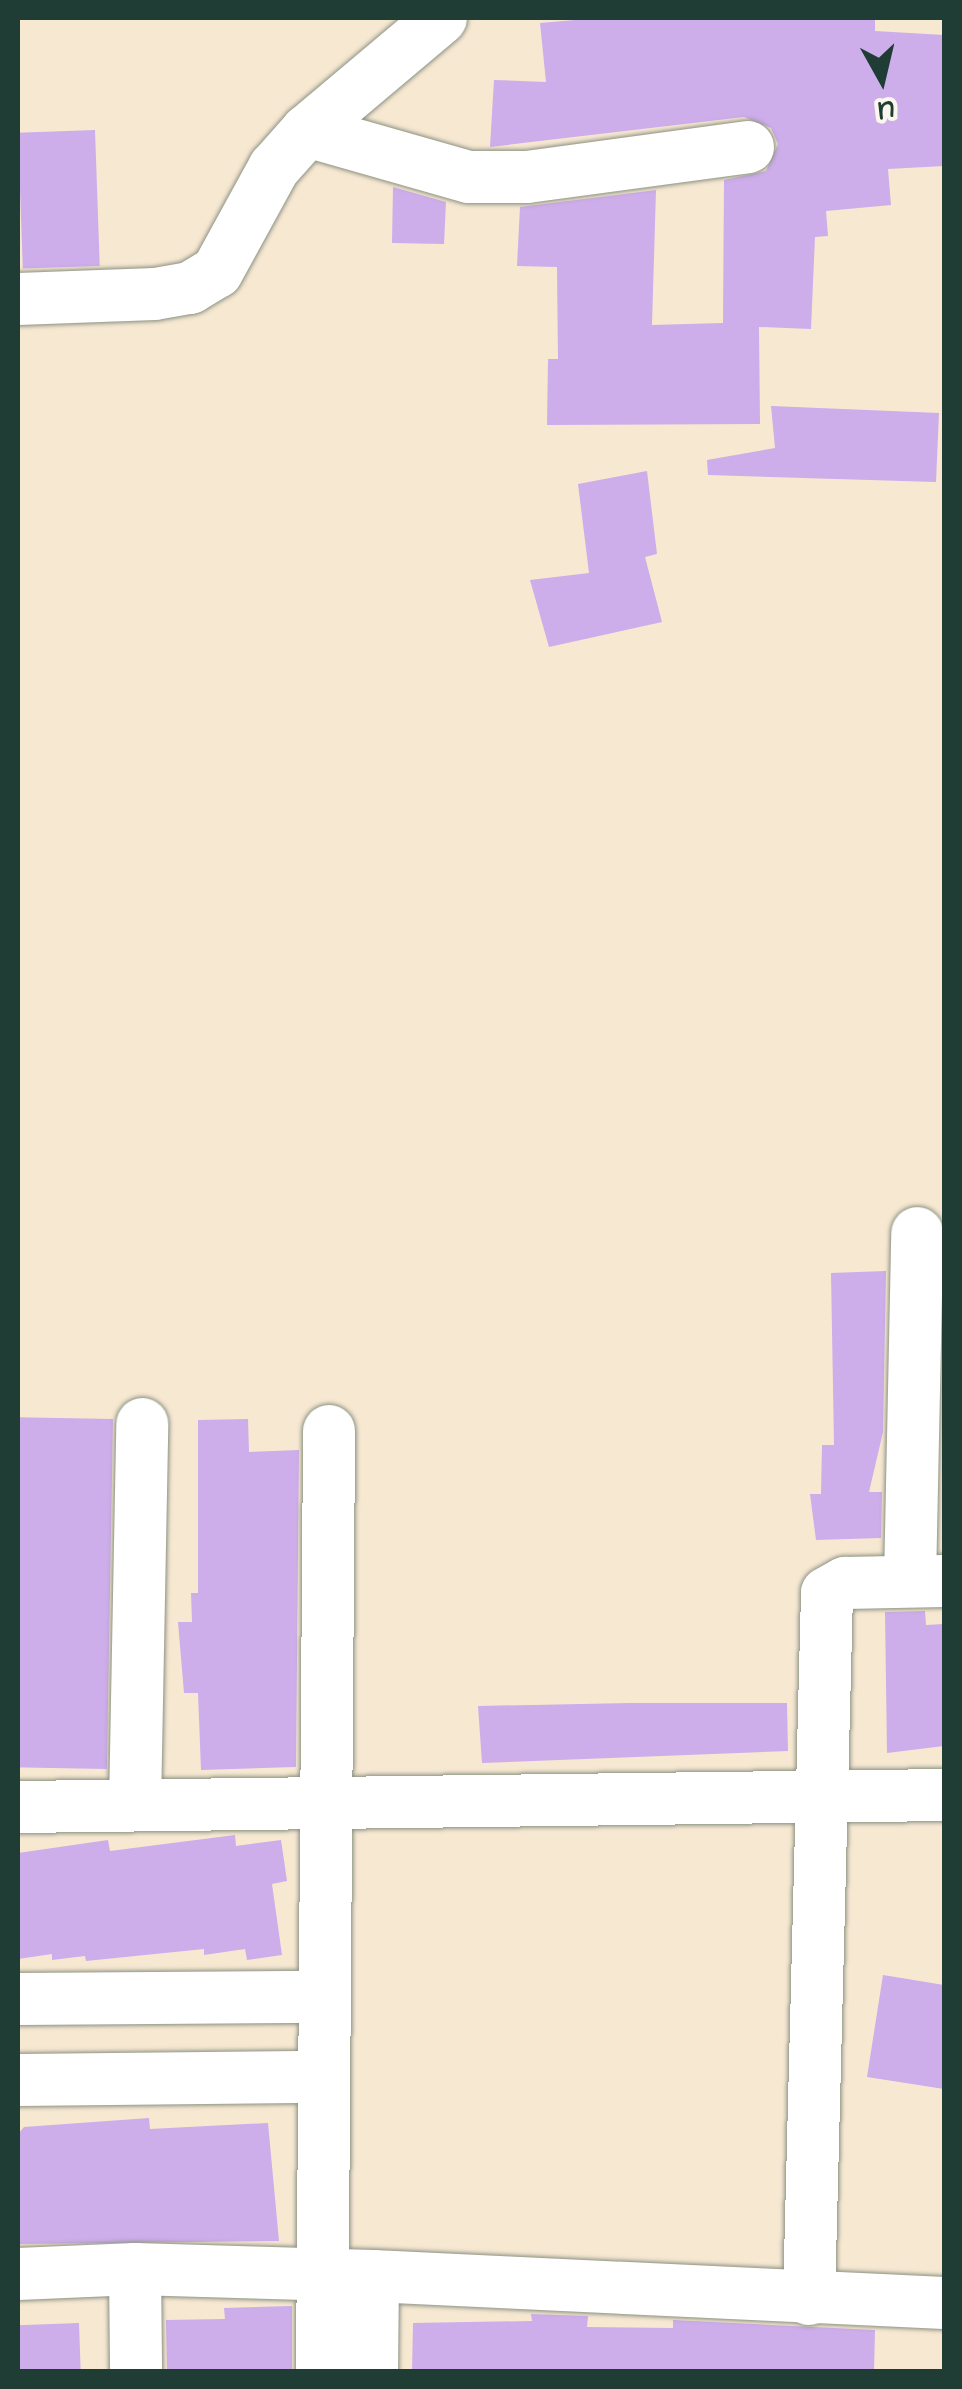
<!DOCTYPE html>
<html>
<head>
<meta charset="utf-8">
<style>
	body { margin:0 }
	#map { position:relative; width:962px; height:2389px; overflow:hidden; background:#f7e8d2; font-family:"Architects Daughter",sans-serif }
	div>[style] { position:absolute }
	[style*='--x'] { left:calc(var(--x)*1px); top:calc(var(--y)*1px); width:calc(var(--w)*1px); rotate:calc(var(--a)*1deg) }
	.building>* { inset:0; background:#cdadea; transform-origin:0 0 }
	.roads { filter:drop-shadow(0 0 2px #8b9283) drop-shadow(0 0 2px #8b9283) }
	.minor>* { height:52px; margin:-26px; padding:0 26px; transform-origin:26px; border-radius:26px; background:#fff }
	span { translate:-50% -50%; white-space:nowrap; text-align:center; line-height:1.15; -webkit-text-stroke:8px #fbf7ec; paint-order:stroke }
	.frame { position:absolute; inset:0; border:20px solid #1f3d34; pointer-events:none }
	.north { position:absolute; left:832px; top:30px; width:100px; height:100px; -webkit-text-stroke:8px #fbf7ec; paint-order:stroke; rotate:172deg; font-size:28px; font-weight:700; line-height:40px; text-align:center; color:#1f3d34 }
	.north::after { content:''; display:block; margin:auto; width:35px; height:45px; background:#1f3d34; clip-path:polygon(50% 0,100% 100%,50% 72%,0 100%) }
</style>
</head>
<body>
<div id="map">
	<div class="building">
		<i style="clip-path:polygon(598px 18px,875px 18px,875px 31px,944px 35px,944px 166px,888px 169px,891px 205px,826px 211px,828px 236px,815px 237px,811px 329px,759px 327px,760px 424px,547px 425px,548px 359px,558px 359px,557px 267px,517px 266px,520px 207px,656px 190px,652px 325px,723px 323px,724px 180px,766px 171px,778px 144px,771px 128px,744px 117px,490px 147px,494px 80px,546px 82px,540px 23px)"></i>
		<i style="left:95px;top:130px;width:136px;height:77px;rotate:88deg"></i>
		<i style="clip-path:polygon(393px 187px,446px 202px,444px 244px,392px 243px)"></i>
		<i style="clip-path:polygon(771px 406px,939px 413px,936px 482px,708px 475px,707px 460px,775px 448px)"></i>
		<i style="clip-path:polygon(647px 471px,657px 554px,645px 557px,662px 622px,549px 647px,530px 580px,589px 573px,578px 484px)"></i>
		<i style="clip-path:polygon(886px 1271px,883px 1432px,869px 1492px,882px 1492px,881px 1538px,816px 1540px,810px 1494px,821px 1494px,822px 1445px,834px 1445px,831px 1273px)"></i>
		<i style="left:113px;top:1419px;width:350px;height:95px;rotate:91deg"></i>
		<i style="clip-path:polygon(248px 1419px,249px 1452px,299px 1450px,296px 1767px,201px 1770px,198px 1693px,184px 1693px,178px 1622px,192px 1622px,191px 1593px,198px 1593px,198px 1420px)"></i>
		<i style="clip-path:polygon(925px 1611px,926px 1625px,944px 1624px,944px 1746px,887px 1753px,885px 1612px)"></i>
		<i style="clip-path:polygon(630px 1703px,787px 1703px,788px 1751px,482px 1763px,478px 1706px)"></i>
		<i style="clip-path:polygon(235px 1835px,236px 1846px,281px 1840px,287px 1881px,272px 1884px,282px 1955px,247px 1960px,245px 1949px,204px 1955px,204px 1949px,86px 1961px,85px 1956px,52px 1960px,52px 1954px,18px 1959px,18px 1853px,108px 1840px,110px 1851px)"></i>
		<i style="clip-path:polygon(883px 1975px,944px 1985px,944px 2089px,867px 2077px)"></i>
		<i style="clip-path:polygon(149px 2118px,150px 2129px,268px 2123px,279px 2241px,18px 2244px,18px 2134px,24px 2127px)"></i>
		<i style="clip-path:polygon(292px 2306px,292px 2370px,167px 2372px,166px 2320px,225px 2319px,224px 2308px)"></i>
		<i style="clip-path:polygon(531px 2314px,588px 2316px,587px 2327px,673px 2328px,673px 2320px,875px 2330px,874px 2372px,412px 2372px,413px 2323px,532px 2321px)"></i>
		<i style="left:79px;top:2323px;width:49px;height:61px;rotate:88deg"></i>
	</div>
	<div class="roads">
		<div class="minor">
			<i style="--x:307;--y:131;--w:168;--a:15.9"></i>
			<i style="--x:469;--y:177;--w:58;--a:0"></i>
			<i style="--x:527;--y:177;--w:223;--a:-7.7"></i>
			<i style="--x:18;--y:299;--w:137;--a:-2.1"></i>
			<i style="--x:155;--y:294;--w:36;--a:-10"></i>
			<i style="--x:190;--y:288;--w:31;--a:-31"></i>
			<i style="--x:217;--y:272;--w:119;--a:-61.3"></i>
			<i style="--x:274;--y:168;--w:50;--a:-48.3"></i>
			<i style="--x:307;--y:131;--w:175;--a:-40.1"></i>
			<i style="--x:910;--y:1581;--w:348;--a:-88.8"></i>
			<i style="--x:135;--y:1805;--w:381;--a:-88.9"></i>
			<i style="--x:18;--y:1807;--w:926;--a:-0.74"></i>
			<i style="--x:18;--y:1999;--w:306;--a:-0.4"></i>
			<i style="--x:18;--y:2080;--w:305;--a:-0.6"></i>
			<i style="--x:135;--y:2269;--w:103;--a:89.4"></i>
			<i style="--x:18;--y:2274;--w:117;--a:-2.4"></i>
			<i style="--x:135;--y:2269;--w:238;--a:1.7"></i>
			<i style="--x:373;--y:2276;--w:572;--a:2.71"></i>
			<i style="--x:809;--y:2299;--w:706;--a:-88.54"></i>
			<i style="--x:827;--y:1593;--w:21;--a:-29"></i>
			<i style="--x:845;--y:1583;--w:99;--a:-1.2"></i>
			<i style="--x:322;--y:2372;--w:941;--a:-89.57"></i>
			<i style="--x:372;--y:2372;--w:96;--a:-89.4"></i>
		</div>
	</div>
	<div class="frame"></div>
	<div class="north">U</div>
</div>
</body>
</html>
